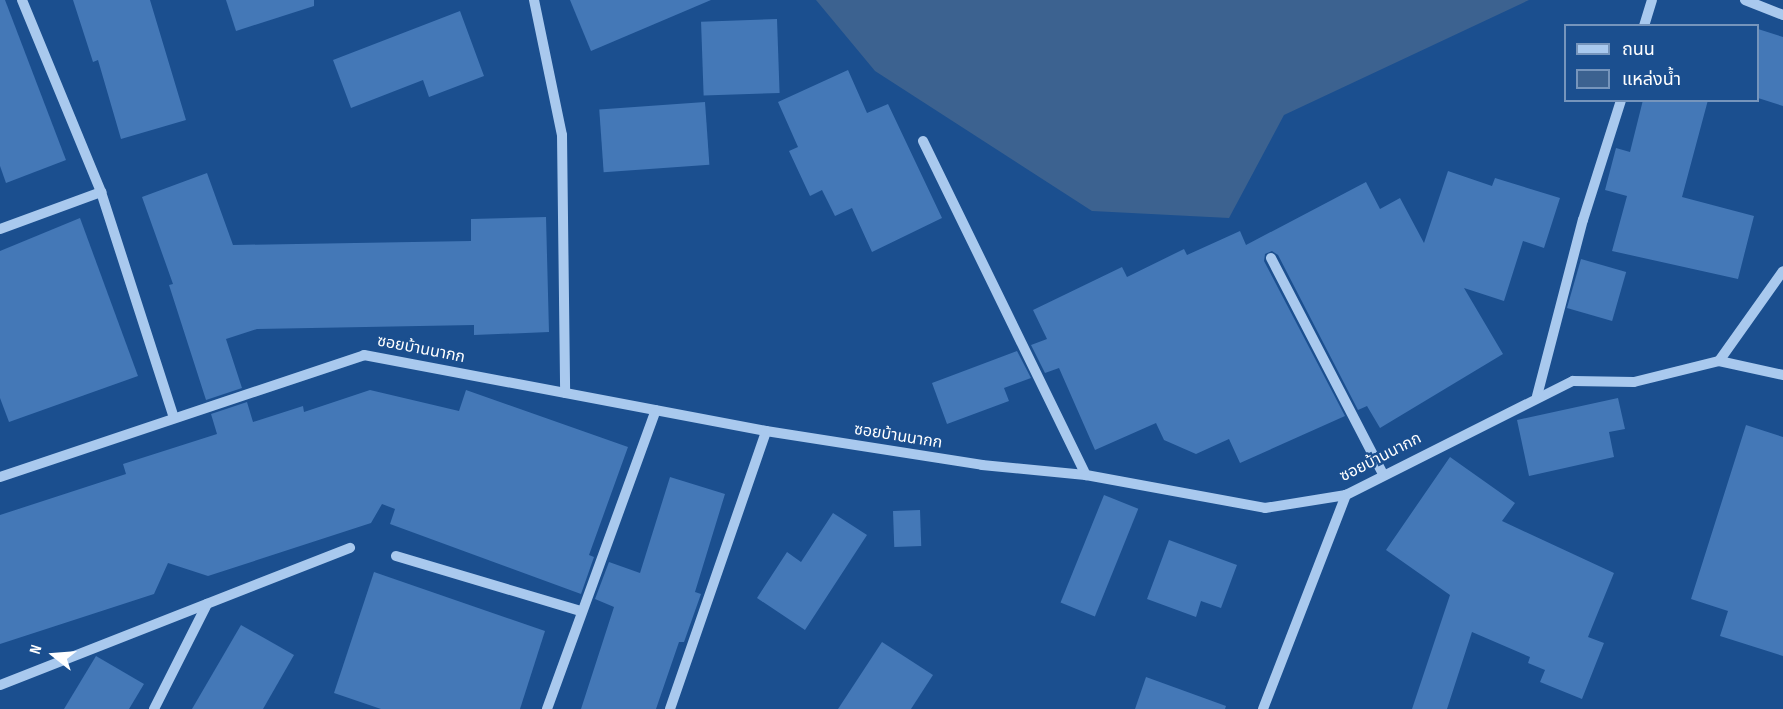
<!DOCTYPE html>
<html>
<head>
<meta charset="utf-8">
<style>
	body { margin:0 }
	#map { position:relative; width:1783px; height:709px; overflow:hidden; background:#1b4f8f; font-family:"Sofia Sans Condensed","Noto Sans Thai",sans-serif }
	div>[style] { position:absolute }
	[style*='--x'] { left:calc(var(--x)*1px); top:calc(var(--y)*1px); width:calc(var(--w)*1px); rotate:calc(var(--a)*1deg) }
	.water>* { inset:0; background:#3c6290 }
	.building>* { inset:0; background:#4478b7; transform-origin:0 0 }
	.minor>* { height:10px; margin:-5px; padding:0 5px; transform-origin:5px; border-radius:5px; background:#a9c9ee }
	span { translate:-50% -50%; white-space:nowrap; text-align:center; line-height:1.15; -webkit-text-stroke:5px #1b4f8f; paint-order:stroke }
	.street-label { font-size:16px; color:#fff }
	.legend { position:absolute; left:1564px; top:24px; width:195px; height:78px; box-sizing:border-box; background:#1b4f8f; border:2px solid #7695bc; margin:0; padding:8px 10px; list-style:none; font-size:18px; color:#fff }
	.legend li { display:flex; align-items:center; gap:12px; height:30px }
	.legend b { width:30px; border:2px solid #7695bc }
	.north { position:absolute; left:24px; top:625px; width:60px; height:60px; -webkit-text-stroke:4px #1b4f8f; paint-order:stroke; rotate:287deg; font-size:16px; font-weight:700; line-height:24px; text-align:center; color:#fff }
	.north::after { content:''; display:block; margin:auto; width:21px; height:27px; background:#fff; clip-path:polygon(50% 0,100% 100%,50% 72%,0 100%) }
</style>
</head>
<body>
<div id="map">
	<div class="water">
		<i style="clip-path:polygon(816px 0,1529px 0,1284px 115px,1229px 218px,1092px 211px,875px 71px)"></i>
	</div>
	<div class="building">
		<i style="clip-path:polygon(0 0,5px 0,66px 160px,6px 183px,0 166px)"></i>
		<i style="clip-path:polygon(73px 0,150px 0,186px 120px,121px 139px,98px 60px,93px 62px)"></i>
		<i style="clip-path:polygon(226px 0,314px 0,314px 6px,236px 31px)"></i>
		<i style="clip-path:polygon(570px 0,711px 0,591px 51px)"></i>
		<i style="clip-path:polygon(460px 11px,484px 76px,429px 97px,423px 80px,351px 108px,333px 60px)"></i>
		<i style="left:777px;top:19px;width:74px;height:76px;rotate:88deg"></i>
		<i style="clip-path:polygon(1758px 29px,1783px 37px,1783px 106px,1758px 98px)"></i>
		<i style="clip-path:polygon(848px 70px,867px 113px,888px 104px,942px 218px,872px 252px,852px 208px,835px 216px,822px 190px,810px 196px,789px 151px,798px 147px,778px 102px)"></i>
		<i style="clip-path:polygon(1643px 100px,1708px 100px,1682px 197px,1754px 216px,1738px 279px,1612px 251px,1627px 196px,1605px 190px,1616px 148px,1630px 152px)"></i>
		<i style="left:705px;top:102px;width:63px;height:106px;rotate:86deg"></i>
		<i style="clip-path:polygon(1448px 171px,1492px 186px,1495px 178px,1560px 198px,1544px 248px,1523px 241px,1504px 301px,1464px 288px,1503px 354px,1380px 428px,1367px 406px,1358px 410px,1278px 255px,1272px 251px,1265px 254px,1264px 261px,1345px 416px,1240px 463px,1229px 439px,1196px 454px,1164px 440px,1156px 423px,1095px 450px,1059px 368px,1045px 373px,1031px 345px,1047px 339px,1033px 310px,1122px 267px,1127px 277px,1184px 249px,1187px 255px,1240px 231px,1246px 245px,1366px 182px,1380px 209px,1400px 198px,1424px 243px)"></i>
		<i style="clip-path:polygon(207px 173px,233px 245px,471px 241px,471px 219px,546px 217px,549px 332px,474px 335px,474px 325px,257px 329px,226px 339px,242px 388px,206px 400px,169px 285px,173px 284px,142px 197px)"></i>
		<i style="clip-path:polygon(80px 218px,138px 376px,9px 422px,0 398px,0 251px)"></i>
		<i style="left:1581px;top:259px;width:47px;height:51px;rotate:16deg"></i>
		<i style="clip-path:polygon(1017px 351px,1031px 378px,1004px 388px,1009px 401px,947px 424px,932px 383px)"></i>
		<i style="clip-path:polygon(370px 390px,459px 411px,466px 390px,628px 447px,589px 555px,594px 557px,581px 594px,390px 524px,395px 509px,382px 504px,371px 523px,208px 576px,168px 563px,154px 594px,0 644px,0 515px,126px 474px,123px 464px,217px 434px,211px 414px,247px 402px,253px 422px,303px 406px,304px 412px)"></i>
		<i style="clip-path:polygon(1618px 398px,1625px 429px,1609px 432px,1614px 457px,1529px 476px,1517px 420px)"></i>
		<i style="clip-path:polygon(1746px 425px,1783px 437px,1783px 656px,1720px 636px,1728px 611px,1691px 599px)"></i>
		<i style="clip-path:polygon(1450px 457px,1515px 503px,1502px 521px,1614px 573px,1588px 637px,1604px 643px,1582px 699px,1540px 682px,1545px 670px,1528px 663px,1530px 657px,1472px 632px,1447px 709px,1412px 709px,1450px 595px,1386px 550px)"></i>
		<i style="clip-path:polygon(670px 477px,725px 494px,695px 592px,701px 594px,684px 642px,679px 642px,656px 709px,581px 709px,614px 607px,595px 599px,609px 562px,640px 573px)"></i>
		<i style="left:1104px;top:495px;width:37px;height:116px;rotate:22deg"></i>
		<i style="left:920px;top:510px;width:36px;height:27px;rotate:88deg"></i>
		<i style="clip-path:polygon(833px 513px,867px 535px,805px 630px,757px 598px,787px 552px,801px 562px)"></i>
		<i style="clip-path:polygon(1169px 540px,1237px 565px,1221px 608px,1201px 601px,1196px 617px,1147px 599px)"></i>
		<i style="clip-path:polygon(374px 572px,545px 631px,520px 709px,381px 709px,334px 693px)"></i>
		<i style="clip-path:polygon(241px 625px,294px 655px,263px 709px,192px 709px)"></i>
		<i style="clip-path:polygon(882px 642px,933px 675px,911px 709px,838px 709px)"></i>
		<i style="clip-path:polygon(96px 656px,144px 684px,129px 709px,64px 709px)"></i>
		<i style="clip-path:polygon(1146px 677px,1226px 706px,1225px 709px,1135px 709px)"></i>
	</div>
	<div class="minor">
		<i style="--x:22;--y:0;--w:208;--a:67.6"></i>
		<i style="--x:101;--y:192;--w:237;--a:72.1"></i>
		<i style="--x:534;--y:0;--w:138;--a:78.3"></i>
		<i style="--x:562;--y:135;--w:258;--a:89.3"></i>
		<i style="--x:1745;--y:0;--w:41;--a:21.5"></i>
		<i style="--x:1644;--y:26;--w:27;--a:-73"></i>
		<i style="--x:923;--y:141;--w:372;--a:64"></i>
		<i style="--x:0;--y:229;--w:108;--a:-20.1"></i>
		<i style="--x:1271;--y:258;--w:243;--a:62.6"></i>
		<i style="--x:1719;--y:361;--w:110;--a:-54.6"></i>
		<i style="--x:1537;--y:396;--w:182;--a:-75.4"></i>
		<i style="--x:1583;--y:220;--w:126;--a:-72.4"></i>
		<i style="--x:0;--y:477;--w:384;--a:-18.5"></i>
		<i style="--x:364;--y:355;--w:409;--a:10.7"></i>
		<i style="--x:766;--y:431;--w:219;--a:8.9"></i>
		<i style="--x:982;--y:465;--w:104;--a:5.5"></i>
		<i style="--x:1086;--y:475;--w:182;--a:10.4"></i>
		<i style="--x:1265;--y:508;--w:82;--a:-9.1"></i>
		<i style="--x:1346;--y:495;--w:254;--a:-26.7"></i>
		<i style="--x:1573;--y:381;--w:61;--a:0.9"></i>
		<i style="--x:1634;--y:382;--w:88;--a:-13.9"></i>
		<i style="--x:1719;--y:361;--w:66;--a:12.3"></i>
		<i style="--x:396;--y:556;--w:193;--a:16.6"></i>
		<i style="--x:0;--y:685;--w:376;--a:-21.4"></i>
		<i style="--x:154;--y:709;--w:118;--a:-63.2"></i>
		<i style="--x:547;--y:709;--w:318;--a:-70"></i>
		<i style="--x:670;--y:709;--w:294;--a:-70.9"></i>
		<i style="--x:1263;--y:709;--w:230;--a:-68.8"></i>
	</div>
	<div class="street-label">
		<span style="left:421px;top:350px;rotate:11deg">ซอยบ้านนากก</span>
		<span style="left:898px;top:437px;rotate:9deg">ซอยบ้านนากก</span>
		<span style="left:1381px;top:458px;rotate:-27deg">ซอยบ้านนากก</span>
	</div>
	<ul class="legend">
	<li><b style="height:8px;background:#a9c9ee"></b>ถนน</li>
	<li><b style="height:16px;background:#3c6290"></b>แหล่งน้ำ</li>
	</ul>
	<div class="north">N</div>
</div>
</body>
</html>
